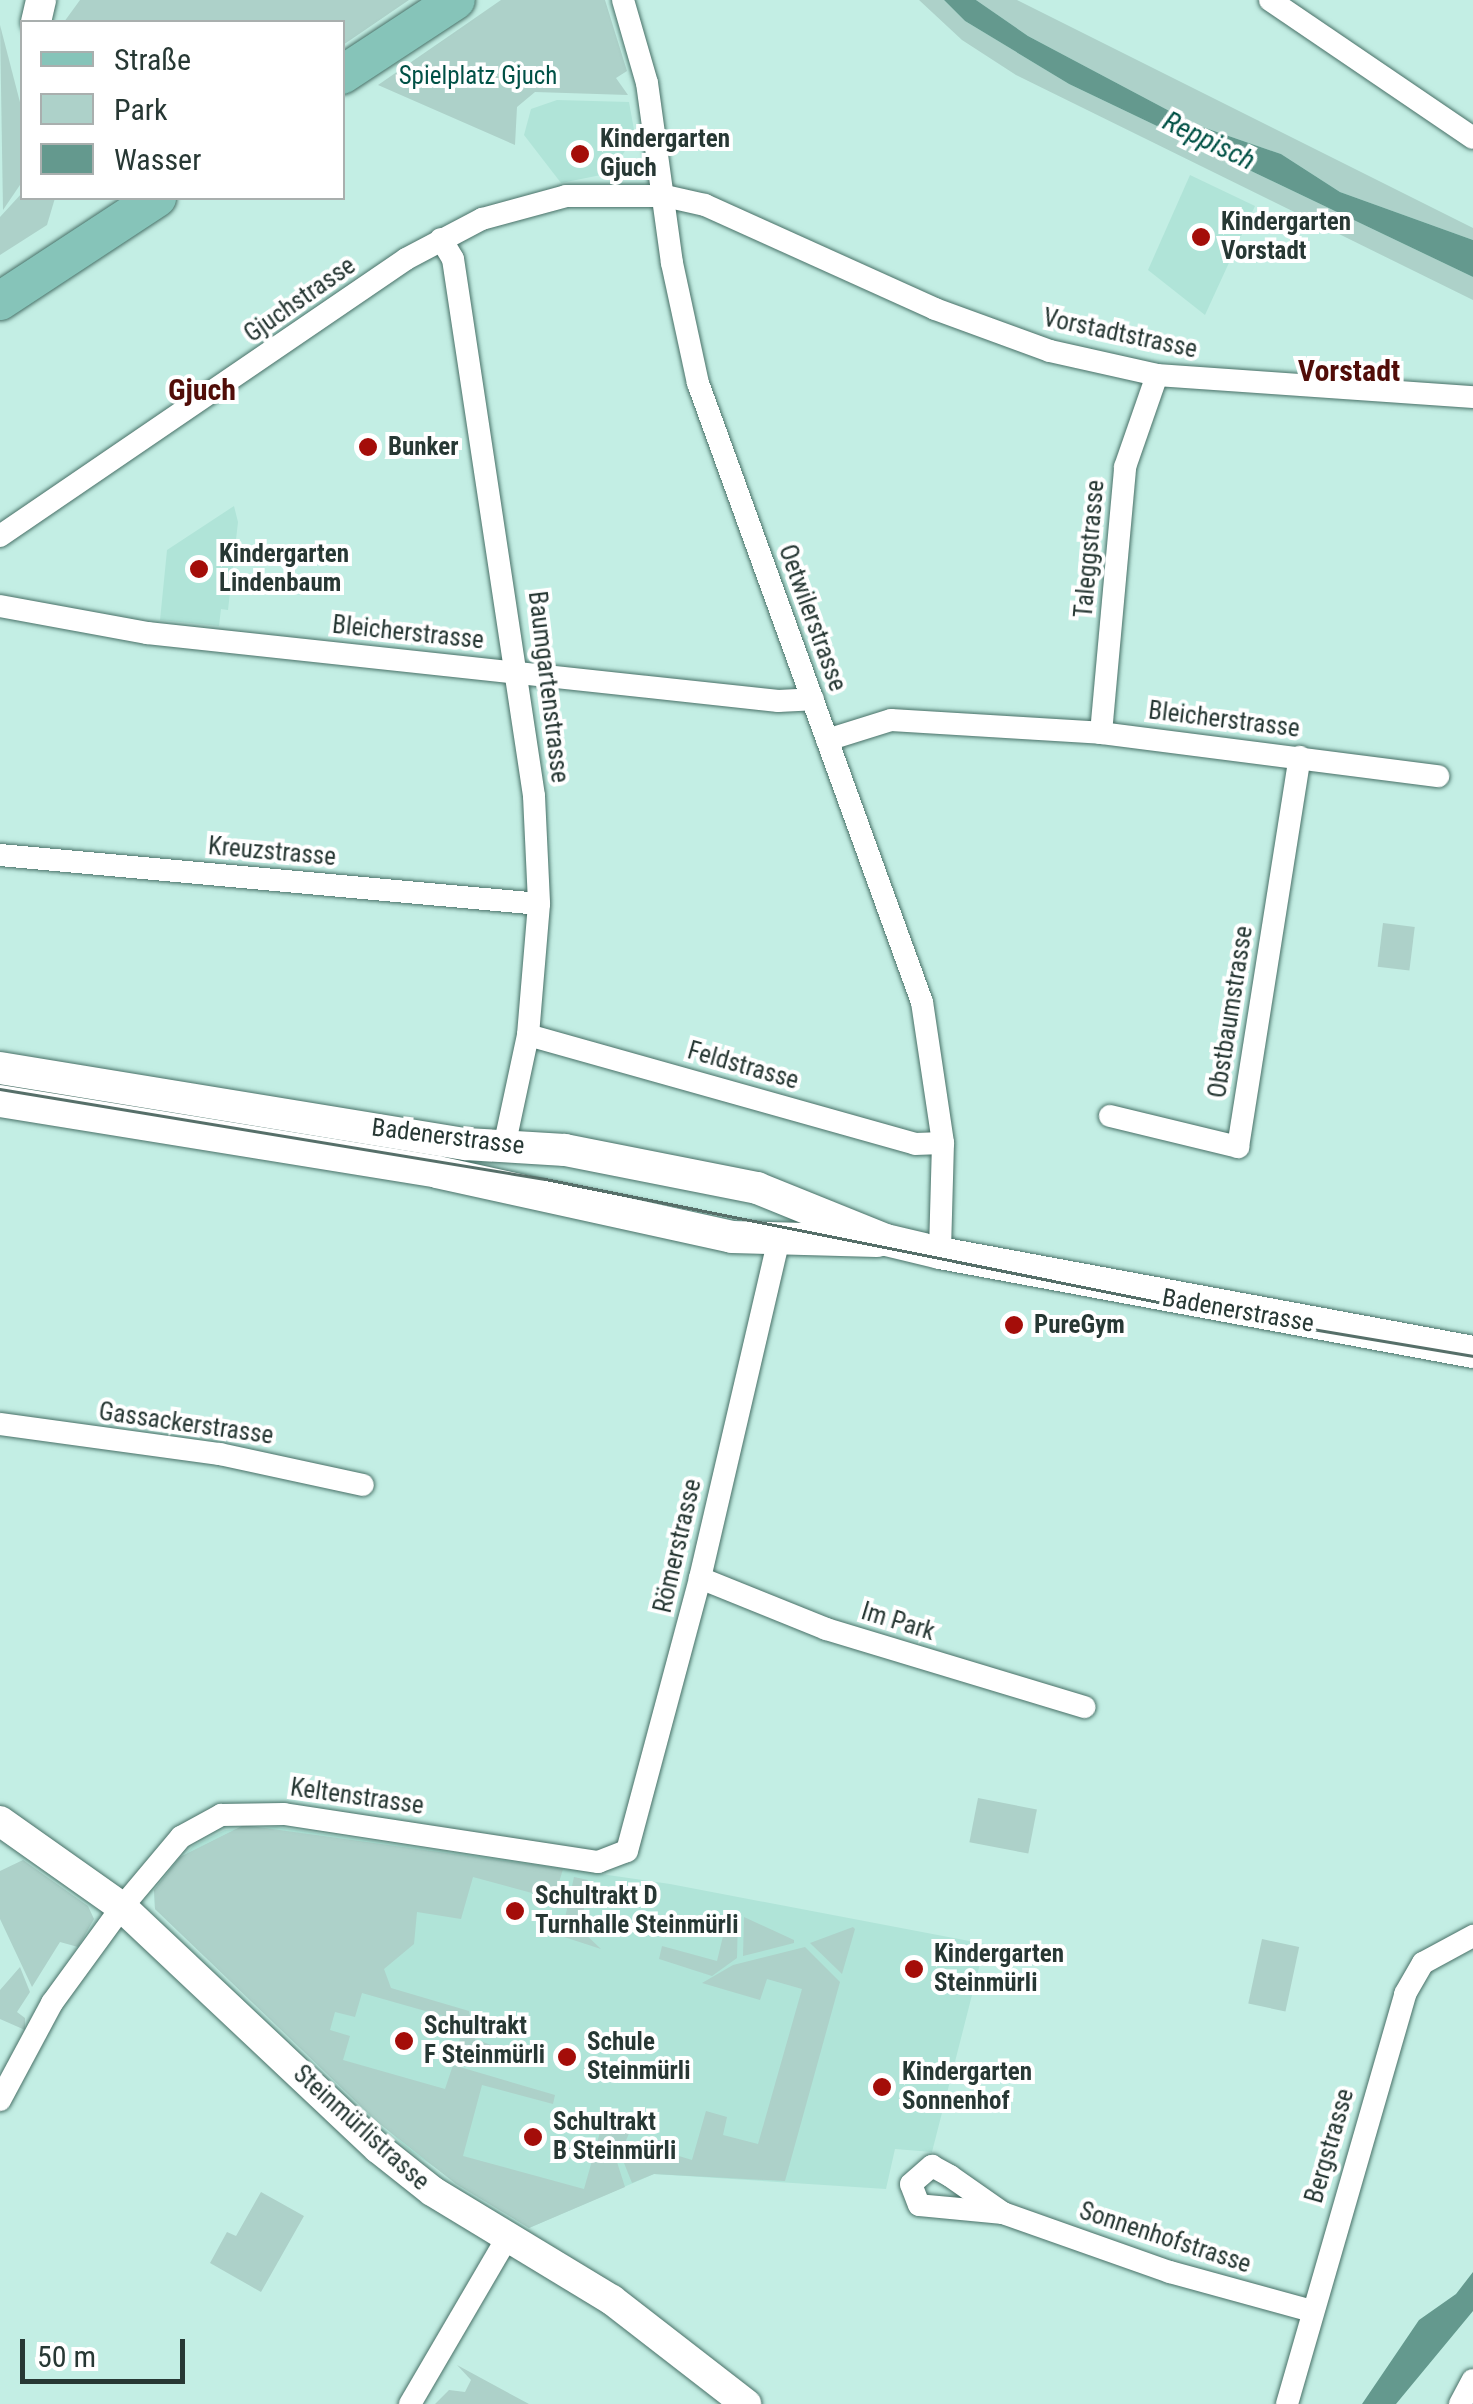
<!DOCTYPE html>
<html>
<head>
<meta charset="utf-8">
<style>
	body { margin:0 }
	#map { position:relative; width:1473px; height:2404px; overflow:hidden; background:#c3eee4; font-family:"Roboto Condensed",sans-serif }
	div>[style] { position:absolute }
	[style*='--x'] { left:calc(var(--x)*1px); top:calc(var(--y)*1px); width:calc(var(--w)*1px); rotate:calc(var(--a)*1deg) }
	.built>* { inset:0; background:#b0e4d8 }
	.green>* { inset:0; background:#add1c9; transform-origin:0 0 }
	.water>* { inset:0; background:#64998e }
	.roads { filter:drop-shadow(0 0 2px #487067) drop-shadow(0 0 2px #487067) }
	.minor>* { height:22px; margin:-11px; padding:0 11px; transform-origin:11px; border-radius:11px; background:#fff }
	.tertiary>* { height:30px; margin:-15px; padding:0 15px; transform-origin:15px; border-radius:15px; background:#fff }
	.secondary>* { height:32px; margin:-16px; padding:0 16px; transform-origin:16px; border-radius:16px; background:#fff }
	.primary>* { height:38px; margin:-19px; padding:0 19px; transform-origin:19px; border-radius:19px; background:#86c4b9 }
	.tram>* { height:2.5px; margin:-1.25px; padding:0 1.25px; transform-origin:1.25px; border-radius:1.25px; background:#566f69 }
	.dots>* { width:28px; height:28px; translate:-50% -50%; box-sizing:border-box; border:5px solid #fff; border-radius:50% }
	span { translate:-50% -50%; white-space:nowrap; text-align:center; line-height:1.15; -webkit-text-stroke:8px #fff; paint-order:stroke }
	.park-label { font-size:25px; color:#005146 }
	.poi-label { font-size:25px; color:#273834; font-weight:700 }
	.left { translate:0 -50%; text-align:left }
	.street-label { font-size:25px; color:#273834 }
	.water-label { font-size:28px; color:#005145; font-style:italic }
	.quarter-label { font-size:30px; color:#510d08; font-weight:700 }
	.legend { position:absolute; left:20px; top:20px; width:325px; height:180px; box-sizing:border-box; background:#fff; border:2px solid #a9afae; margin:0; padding:12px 18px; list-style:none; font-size:30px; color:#273834 }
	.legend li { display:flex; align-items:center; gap:20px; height:50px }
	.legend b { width:50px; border:2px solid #a9afae }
	.scale { position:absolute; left:20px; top:2339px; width:165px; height:45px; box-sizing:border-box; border:5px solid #273834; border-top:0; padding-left:12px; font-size:30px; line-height:35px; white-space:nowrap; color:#273834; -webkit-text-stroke:8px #fff; paint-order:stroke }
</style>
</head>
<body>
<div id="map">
	<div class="built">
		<i style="clip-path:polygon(557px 100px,629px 102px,635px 135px,611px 173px,561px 183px,524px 135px,531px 109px)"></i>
		<i style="clip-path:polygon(1190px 175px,1255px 206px,1205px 315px,1148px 270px)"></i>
		<i style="clip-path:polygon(234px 506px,238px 522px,228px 610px,221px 609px,219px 626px,160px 620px,167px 550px)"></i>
		<i style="clip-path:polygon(276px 1827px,670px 1884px,985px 1944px,932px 2152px,895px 2149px,886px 2189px,654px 2174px,529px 2228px,410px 2151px,155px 1909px,154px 1890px,193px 1846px,225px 1830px)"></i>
	</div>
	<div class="green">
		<i style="clip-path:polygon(80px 0,409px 0,343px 45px,342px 22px,64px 22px)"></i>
		<i style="clip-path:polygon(501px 0,605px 0,627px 71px,616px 78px,628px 95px,535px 92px,517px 107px,515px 145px,378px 85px)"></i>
		<i style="clip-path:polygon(919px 0,944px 0,965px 21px,1069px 84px,1473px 277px,1473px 300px,1016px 75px,962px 40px)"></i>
		<i style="clip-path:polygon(976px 0,1017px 0,1473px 228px,1473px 240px,1340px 192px,1281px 154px,1194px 124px,1028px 36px)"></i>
		<i style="clip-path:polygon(0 25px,22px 110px,22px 182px,3px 210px)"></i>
		<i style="clip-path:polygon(22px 193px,55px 198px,47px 225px,0 255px,0 217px)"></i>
		<i style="left:1383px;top:923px;width:32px;height:44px;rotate:7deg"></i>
		<i style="left:978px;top:1798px;width:60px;height:45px;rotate:11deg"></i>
		<i style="clip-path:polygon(244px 1825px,563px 1869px,554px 1899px,473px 1877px,461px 1919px,417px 1912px,414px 1944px,384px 1969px,391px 1988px,469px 2011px,475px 2039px,491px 2045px,488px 2055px,458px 2046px,464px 2022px,362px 1993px,355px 2017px,335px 2012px,330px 2030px,350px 2036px,343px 2060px,445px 2089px,453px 2065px,555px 2095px,553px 2104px,482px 2085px,463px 2156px,584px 2189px,604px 2118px,630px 2131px,617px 2162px,625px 2187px,529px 2228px,456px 2184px,376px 2121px,155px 1909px,154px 1890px,180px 1857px)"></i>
		<i style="clip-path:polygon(23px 1860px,88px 1906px,94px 1919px,78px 1947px,60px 1942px,32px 1987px,0 1919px,0 1871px)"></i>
		<i style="clip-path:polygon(574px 1877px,588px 1880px,581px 1930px,601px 1949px,561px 1936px)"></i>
		<i style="clip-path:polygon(738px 1915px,737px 1958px,712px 1976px,659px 1959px,662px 1946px,717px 1961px,724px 1932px)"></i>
		<i style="clip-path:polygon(744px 1917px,794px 1940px,794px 1943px,743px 1956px)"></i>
		<i style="clip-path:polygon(853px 1927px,855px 1929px,842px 1974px,810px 1943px)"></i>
		<i style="left:1262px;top:1939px;width:38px;height:66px;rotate:12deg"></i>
		<i style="clip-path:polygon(805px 1947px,840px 1982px,785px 2181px,654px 2174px,632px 2183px,624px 2163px,633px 2142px,692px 2160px,706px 2111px,727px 2117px,723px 2135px,758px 2144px,802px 1989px,767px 1979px,760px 2000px,702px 1983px,733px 1965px)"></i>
		<i style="clip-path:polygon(20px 1967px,30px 1992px,17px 2012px,25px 2018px,25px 2030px,0 2019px,0 1990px)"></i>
		<i style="clip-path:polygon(261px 2192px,304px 2216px,261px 2292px,210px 2263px,227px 2232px,236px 2236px)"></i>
		<i style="clip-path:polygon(457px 2365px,529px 2404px,435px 2404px,449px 2390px,465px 2392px,471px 2380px)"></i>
	</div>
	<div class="water">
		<i style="clip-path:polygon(944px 0,976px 0,1028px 36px,1194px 124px,1281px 154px,1340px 192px,1473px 240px,1473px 277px,1069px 84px,965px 21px)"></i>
		<i style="clip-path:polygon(1473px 2272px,1473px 2311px,1396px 2404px,1362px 2404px,1419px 2320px,1456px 2294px)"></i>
	</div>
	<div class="roads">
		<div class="minor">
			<i style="--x:623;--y:0;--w:86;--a:73.9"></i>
			<i style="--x:647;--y:83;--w:182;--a:82.1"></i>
			<i style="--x:672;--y:263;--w:123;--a:77.8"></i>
			<i style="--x:698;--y:383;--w:658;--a:70.11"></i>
			<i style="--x:922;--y:1002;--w:143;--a:81.5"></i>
			<i style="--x:943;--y:1143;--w:110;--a:91.6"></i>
			<i style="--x:1270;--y:0;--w:245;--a:34.2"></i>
			<i style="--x:441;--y:239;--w:23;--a:59"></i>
			<i style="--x:453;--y:259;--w:543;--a:81.42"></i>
			<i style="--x:534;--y:796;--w:108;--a:87.3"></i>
			<i style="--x:539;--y:904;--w:131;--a:94.8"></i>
			<i style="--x:528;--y:1035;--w:115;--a:102.1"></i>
			<i style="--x:0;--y:536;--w:491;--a:-34.3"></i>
			<i style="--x:406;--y:259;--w:86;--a:-27.8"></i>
			<i style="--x:482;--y:219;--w:87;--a:-15.3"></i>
			<i style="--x:566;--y:196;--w:99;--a:0"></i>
			<i style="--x:665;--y:196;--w:41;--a:12.7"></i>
			<i style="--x:705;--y:205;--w:252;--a:24.3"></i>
			<i style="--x:935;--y:309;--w:122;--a:20.1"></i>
			<i style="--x:1050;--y:351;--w:110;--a:12.6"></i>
			<i style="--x:1157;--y:375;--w:317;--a:4"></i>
			<i style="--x:0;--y:606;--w:149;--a:10.4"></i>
			<i style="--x:147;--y:633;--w:635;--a:6.15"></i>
			<i style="--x:778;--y:701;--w:35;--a:-3"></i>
			<i style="--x:1101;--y:733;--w:267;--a:-84.8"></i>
			<i style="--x:1125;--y:467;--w:97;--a:-70.8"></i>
			<i style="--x:827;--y:740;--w:67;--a:-17.4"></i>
			<i style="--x:891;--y:720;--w:210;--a:3.5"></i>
			<i style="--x:1101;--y:733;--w:340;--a:7.3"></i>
			<i style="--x:0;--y:855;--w:541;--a:5.19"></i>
			<i style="--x:528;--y:1035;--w:402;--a:15.7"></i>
			<i style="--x:915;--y:1144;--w:28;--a:-2"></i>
			<i style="--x:1110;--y:1116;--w:132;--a:13.6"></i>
			<i style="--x:1238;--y:1147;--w:395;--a:-81"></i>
			<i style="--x:0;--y:1424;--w:222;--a:7.8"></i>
			<i style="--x:220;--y:1454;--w:146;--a:12.2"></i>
			<i style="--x:700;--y:1578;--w:136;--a:22"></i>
			<i style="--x:826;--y:1629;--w:270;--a:16.8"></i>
			<i style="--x:0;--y:2100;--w:110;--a:-61.8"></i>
			<i style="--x:52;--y:2003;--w:119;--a:-53.9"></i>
			<i style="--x:122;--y:1907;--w:92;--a:-49.9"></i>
			<i style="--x:181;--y:1837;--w:46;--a:-28.8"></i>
			<i style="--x:221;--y:1815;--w:63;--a:-0.9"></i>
			<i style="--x:284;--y:1814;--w:318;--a:8.7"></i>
			<i style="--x:598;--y:1862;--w:31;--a:-21"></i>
			<i style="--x:627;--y:1851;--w:283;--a:-75"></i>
			<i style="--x:700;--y:1578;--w:345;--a:-76.9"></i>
			<i style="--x:932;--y:2166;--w:21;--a:29"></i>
			<i style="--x:950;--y:2176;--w:65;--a:34.9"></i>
			<i style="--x:1003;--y:2213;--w:84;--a:-174.6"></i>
			<i style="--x:919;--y:2205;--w:22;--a:-111"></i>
			<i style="--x:911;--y:2184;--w:28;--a:-41"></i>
			<i style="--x:1003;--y:2213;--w:177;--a:19.5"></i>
			<i style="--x:1170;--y:2272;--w:147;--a:15.4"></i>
			<i style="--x:410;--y:2404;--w:192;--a:-59.7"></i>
			<i style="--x:1287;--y:2404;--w:427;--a:-73.9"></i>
			<i style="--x:1405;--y:1994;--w:36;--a:-60"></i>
			<i style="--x:1423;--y:1963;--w:57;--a:-28.4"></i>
			<i style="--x:1460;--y:2404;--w:27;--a:-62"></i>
		</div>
		<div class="tertiary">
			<i style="--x:36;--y:22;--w:23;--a:-77"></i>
			<i style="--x:0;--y:1821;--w:149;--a:35.2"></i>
			<i style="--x:122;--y:1907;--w:352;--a:43.3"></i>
			<i style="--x:378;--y:2148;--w:69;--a:38.5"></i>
			<i style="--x:432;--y:2191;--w:210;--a:31.2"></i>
			<i style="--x:612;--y:2300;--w:170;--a:37.8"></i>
		</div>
		<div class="secondary">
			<i style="--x:0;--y:1068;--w:472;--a:9.3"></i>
			<i style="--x:466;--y:1144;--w:99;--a:3.5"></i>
			<i style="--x:565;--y:1150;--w:196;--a:11.2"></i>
			<i style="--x:757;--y:1188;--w:139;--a:22"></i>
			<i style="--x:886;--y:1240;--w:56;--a:13.5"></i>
			<i style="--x:940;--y:1253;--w:542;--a:10.52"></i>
			<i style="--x:0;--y:1101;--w:443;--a:9.2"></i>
			<i style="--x:437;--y:1172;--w:302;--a:12.4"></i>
			<i style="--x:732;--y:1237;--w:145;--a:1.6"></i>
		</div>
		<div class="primary">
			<i style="--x:342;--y:75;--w:136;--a:-33.3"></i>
			<i style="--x:0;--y:301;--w:188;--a:-33.3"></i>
		</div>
	</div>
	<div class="tram">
		<i style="--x:0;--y:1089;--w:552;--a:9.38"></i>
		<i style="--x:545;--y:1179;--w:661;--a:11.34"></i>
		<i style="--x:1193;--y:1309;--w:284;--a:9.5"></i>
	</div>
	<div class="dots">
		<i style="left:580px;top:154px;background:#a40d09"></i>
		<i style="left:1201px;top:237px;background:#a40d09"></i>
		<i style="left:368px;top:447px;background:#a40d09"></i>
		<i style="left:199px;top:569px;background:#a40d09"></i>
		<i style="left:1014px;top:1325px;background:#a40d09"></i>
		<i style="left:515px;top:1911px;background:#a40d09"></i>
		<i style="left:914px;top:1969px;background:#a40d09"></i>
		<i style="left:404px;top:2041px;background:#a40d09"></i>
		<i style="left:567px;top:2057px;background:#a40d09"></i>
		<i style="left:882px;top:2087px;background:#a40d09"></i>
		<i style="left:533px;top:2137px;background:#a40d09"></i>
	</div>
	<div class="park-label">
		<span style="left:478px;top:76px">Spielplatz Gjuch</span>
	</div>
	<div class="poi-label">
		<span class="left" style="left:600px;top:154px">Kindergarten<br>Gjuch</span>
		<span class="left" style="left:1221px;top:237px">Kindergarten<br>Vorstadt</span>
		<span class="left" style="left:388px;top:447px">Bunker</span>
		<span class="left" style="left:219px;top:569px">Kindergarten<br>Lindenbaum</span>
		<span class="left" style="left:1034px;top:1325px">PureGym</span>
		<span class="left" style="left:535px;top:1911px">Schultrakt D<br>Turnhalle Steinmürli</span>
		<span class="left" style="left:934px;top:1969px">Kindergarten<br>Steinmürli</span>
		<span class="left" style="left:424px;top:2041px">Schultrakt<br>F Steinmürli</span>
		<span class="left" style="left:587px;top:2057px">Schule<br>Steinmürli</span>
		<span class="left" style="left:902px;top:2087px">Kindergarten<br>Sonnenhof</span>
		<span class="left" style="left:553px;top:2137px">Schultrakt<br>B Steinmürli</span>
	</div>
	<div class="street-label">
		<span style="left:300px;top:300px;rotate:-35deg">Gjuchstrasse</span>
		<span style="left:1120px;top:334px;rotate:12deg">Vorstadtstrasse</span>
		<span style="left:1090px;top:549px;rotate:-85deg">Taleggstrasse</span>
		<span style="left:812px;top:618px;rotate:70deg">Oetwilerstrasse</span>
		<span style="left:408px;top:633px;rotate:6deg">Bleicherstrasse</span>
		<span style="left:548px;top:687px;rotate:83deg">Baumgartenstrasse</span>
		<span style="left:1224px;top:720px;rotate:7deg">Bleicherstrasse</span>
		<span style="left:272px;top:852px;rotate:5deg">Kreuzstrasse</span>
		<span style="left:1231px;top:1012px;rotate:-81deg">Obstbaumstrasse</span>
		<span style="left:743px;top:1066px;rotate:16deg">Feldstrasse</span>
		<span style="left:448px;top:1137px;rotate:7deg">Badenerstrasse</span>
		<span style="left:1238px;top:1311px;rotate:10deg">Badenerstrasse</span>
		<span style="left:186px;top:1424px;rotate:8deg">Gassackerstrasse</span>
		<span style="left:678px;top:1546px;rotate:-77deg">Römerstrasse</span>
		<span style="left:898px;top:1622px;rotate:17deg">Im Park</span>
		<span style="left:357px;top:1797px;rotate:8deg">Keltenstrasse</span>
		<span style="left:361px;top:2128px;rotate:42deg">Steinmürlistrasse</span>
		<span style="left:1330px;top:2146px;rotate:-74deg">Bergstrasse</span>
		<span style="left:1165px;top:2238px;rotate:18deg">Sonnenhofstrasse</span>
	</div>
	<div class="water-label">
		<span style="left:1209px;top:141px;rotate:26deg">Reppisch</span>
	</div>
	<div class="quarter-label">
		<span style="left:1349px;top:371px">Vorstadt</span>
		<span style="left:202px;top:390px">Gjuch</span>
	</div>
	<ul class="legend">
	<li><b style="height:12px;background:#86c4b9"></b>Straße</li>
	<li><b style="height:28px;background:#add1c9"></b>Park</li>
	<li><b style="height:28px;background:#64998e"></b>Wasser</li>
	</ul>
	<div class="scale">50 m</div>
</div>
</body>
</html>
